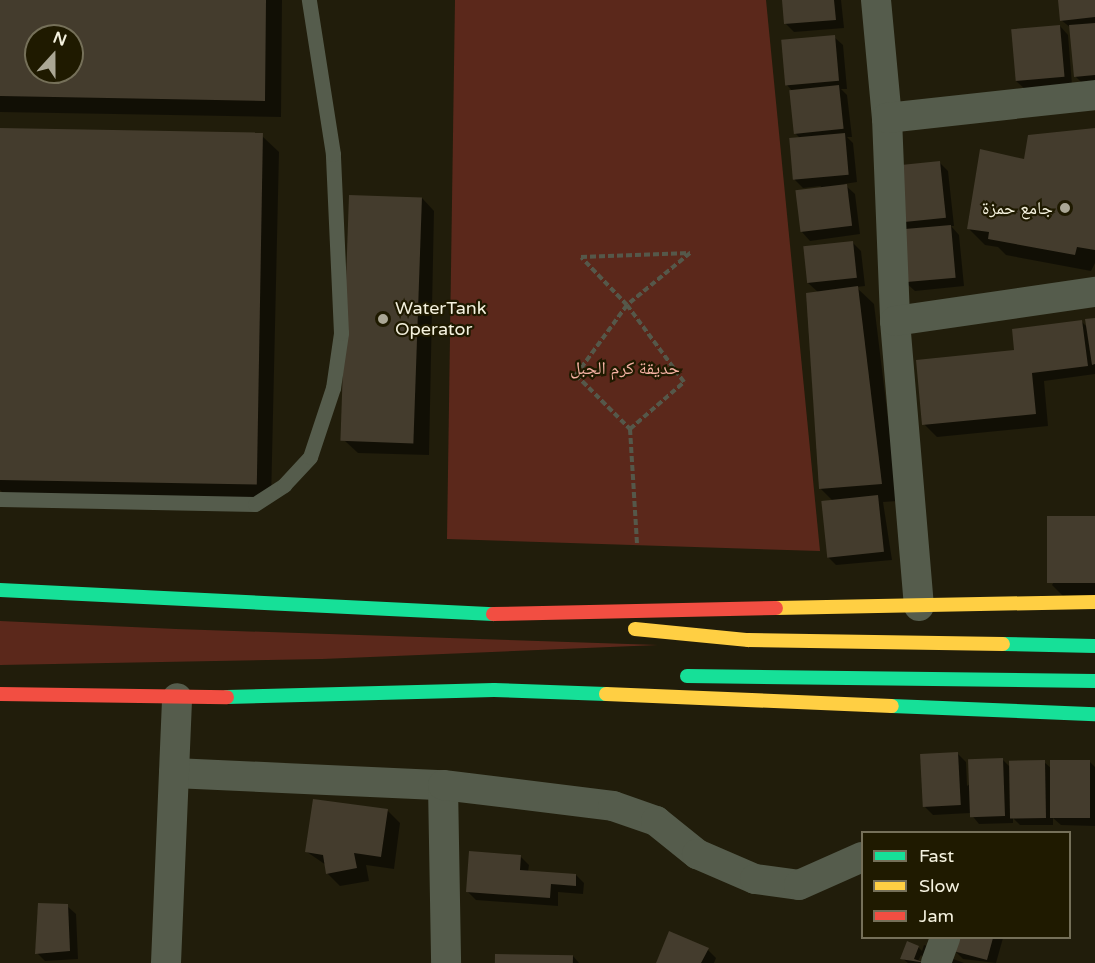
<!DOCTYPE html>
<html>
<head>
<meta charset="utf-8">
<style>
	body { margin:0 }
	#map { position:relative; width:1095px; height:963px; overflow:hidden; background:#211d0b; font-family:"Varela Round","Noto Naskh Arabic",sans-serif }
	div>[style] { position:absolute }
	[style*='--x'] { left:calc(var(--x)*1px); top:calc(var(--y)*1px); width:calc(var(--w)*1px); rotate:calc(var(--a)*1deg) }
	.green>* { inset:0; background:#5b281b }
	.shadow>* { inset:0; background:#0007 }
	.building>* { inset:0; background:#443c2d; transform-origin:0 0 }
	.path>* { height:4px; margin-top:-2px; transform-origin:0; background:repeating-linear-gradient(90deg,#55584a 0 6px,transparent 0 9px) }
	.lane>* { height:15px; margin:-7.5px; padding:0 7.5px; transform-origin:7.5px; border-radius:7.5px; background:#555c4c }
	.street>* { height:30px; margin:-15px; padding:0 15px; transform-origin:15px; border-radius:15px; background:#555c4c }
	.fast>* { height:14px; margin:-7px; padding:0 7px; transform-origin:7px; border-radius:7px; background:#16e098 }
	.slow>* { height:14px; margin:-7px; padding:0 7px; transform-origin:7px; border-radius:7px; background:#ffcf43 }
	.jam>* { height:14px; margin:-7px; padding:0 7px; transform-origin:7px; border-radius:7px; background:#f24e42 }
	.dots>* { width:16px; height:16px; translate:-50% -50%; box-sizing:border-box; border:3px solid #1f1a00; border-radius:50% }
	span { translate:-50% -50%; white-space:nowrap; text-align:center; line-height:1.15; -webkit-text-stroke:4.5px #1f1a00; paint-order:stroke }
	.poi-label { font-size:18px; color:#f5f2df }
	.right { translate:-100% -50%; text-align:right }
	.left { translate:0 -50%; text-align:left }
	.park-label { font-size:18px; color:#f5b2a3 }
	.legend { position:absolute; left:861px; top:831px; width:210px; height:108px; box-sizing:border-box; background:#1f1a00; border:2px solid #757059; margin:0; padding:8px 10px; list-style:none; font-size:18px; color:#f5f2df }
	.legend li { display:flex; align-items:center; gap:12px; height:30px }
	.legend b { width:30px; border:2px solid #757059 }
	.north { position:absolute; left:24px; top:24px; width:60px; height:60px; box-sizing:border-box; background:#1f1a00; border:2px solid #757059; border-radius:50%; rotate:21deg; font-size:16px; font-weight:700; line-height:24px; text-align:center; color:#f5f2df }
	.north::after { content:''; display:block; margin:auto; width:21px; height:27px; background:#aba795; clip-path:polygon(50% 0,100% 100%,50% 72%,0 100%) }
</style>
</head>
<body>
<div id="map">
	<div class="green">
		<i style="clip-path:polygon(455px 0,766px 0,820px 551px,447px 539px)"></i>
		<i style="clip-path:polygon(0 621px,176px 629px,658px 645px,322px 659px,0 665px)"></i>
	</div>
	<div class="shadow">
		<i style="clip-path:polygon(evenodd,0 0,282px 0,281px 117px,0 112px,0 0,36px 36px,72px 36px,72px 72px,36px 72px,36px 36px)"></i>
		<i style="clip-path:polygon(783px 0,841px 0,844px 28px,794px 32px,785px 23px)"></i>
		<i style="clip-path:polygon(1059px 0,1095px 0,1095px 84px,1084px 85px,1076px 77px,1071px 28px,1061px 20px)"></i>
		<i style="clip-path:polygon(1060px 26px,1068px 35px,1072px 85px,1025px 89px,1016px 81px)"></i>
		<i style="clip-path:polygon(834px 37px,843px 45px,847px 89px,841px 89px,847px 95px,852px 137px,847px 137px,853px 143px,857px 182px,844px 184px,855px 194px,860px 234px,810px 241px,802px 232px,821px 186px,803px 188px,795px 180px,801px 139px,796px 134px,793px 92px,787px 85px)"></i>
		<i style="clip-path:polygon(0 129px,262px 136px,279px 152px,271px 502px,5px 495px,0 490px)"></i>
		<i style="clip-path:polygon(1095px 129px,1095px 263px,1091px 271px,1006px 255px,998px 247px,985px 245px,969px 229px,1025px 161px)"></i>
		<i style="clip-path:polygon(939px 162px,948px 171px,954px 226px,951px 226px,959px 235px,964px 286px,915px 291px,906px 283px,898px 223px)"></i>
		<i style="clip-path:polygon(422px 198px,434px 211px,429px 455px,358px 453px,345px 441px)"></i>
		<i style="clip-path:polygon(852px 242px,861px 251px,865px 286px,856px 287px,874px 304px,898px 501px,883px 502px,892px 560px,836px 565px,828px 557px,833px 501px,820px 488px,819px 293px,808px 283px)"></i>
		<i style="clip-path:polygon(1095px 319px,1095px 374px,1044px 381px,1048px 426px,937px 437px,924px 424px,1016px 351px,1081px 321px,1088px 328px)"></i>
		<i style="clip-path:polygon(1095px 517px,1095px 596px,1065px 598px,1052px 585px)"></i>
		<i style="clip-path:polygon(957px 753px,966px 762px,967px 786px,1003px 760px,1011px 768px,1044px 762px,1052px 769px,1090px 762px,1095px 767px,1095px 826px,1061px 825px,1053px 818px,1053px 825px,1020px 825px,1013px 818px,1013px 823px,979px 824px,970px 813px,933px 815px,925px 807px)"></i>
		<i style="clip-path:polygon(388px 811px,400px 823px,394px 869px,366px 865px,369px 881px,340px 886px,327px 873px,326px 865px,307px 852px)"></i>
		<i style="clip-path:polygon(520px 856px,529px 865px,528px 872px,576px 875px,584px 883px,583px 894px,558px 892px,558px 906px,476px 900px,467px 891px)"></i>
		<i style="clip-path:polygon(67px 906px,76px 914px,78px 959px,45px 961px,37px 953px)"></i>
		<i style="clip-path:polygon(670px 933px,708px 950px,716px 958px,714px 963px,657px 963px)"></i>
		<i style="clip-path:polygon(958px 938px,1003px 938px,996px 963px,963px 959px,955px 951px)"></i>
		<i style="clip-path:polygon(924px 945px,938px 950px,924px 958px,921px 955px,918px 961px,923px 963px,908px 963px,902px 958px,918px 947px,922px 951px)"></i>
		<i style="clip-path:polygon(573px 956px,579px 963px,496px 963px)"></i>
		<i style="clip-path:polygon(948px 957px,964px 963px,946px 963px)"></i>
	</div>
	<div class="building">
		<i style="clip-path:polygon(evenodd,0 0,266px 0,265px 101px,0 96px,0 0,36px 36px,72px 36px,72px 72px,36px 72px,36px 36px)"></i>
		<i style="clip-path:polygon(782px 0,834px 0,836px 20px,784px 24px)"></i>
		<i style="clip-path:polygon(1058px 0,1095px 0,1095px 17px,1060px 21px)"></i>
		<i style="clip-path:polygon(1095px 23px,1095px 75px,1074px 77px,1069px 25px)"></i>
		<i style="left:1060px;top:25px;width:52px;height:49px;rotate:85deg"></i>
		<i style="left:835px;top:35px;width:46px;height:54px;rotate:85deg"></i>
		<i style="left:839px;top:85px;width:44px;height:50px;rotate:84deg"></i>
		<i style="left:0;top:128px;width:263px;height:352px;rotate:1deg"></i>
		<i style="clip-path:polygon(1095px 128px,1095px 250px,1077px 247px,1075px 255px,988px 239px,989px 232px,967px 229px,980px 149px,1024px 159px,1028px 135px)"></i>
		<i style="left:845px;top:133px;width:42px;height:56px;rotate:85deg"></i>
		<i style="left:940px;top:161px;width:57px;height:49px;rotate:84deg"></i>
		<i style="left:847px;top:184px;width:42px;height:52px;rotate:83deg"></i>
		<i style="left:349px;top:195px;width:73px;height:246px;rotate:2deg"></i>
		<i style="left:951px;top:225px;width:53px;height:52px;rotate:85deg"></i>
		<i style="left:853px;top:241px;width:37px;height:50px;rotate:84deg"></i>
		<i style="clip-path:polygon(858px 286px,882px 484px,819px 489px,806px 293px)"></i>
		<i style="clip-path:polygon(1095px 318px,1095px 364px,1092px 365px,1085px 319px)"></i>
		<i style="clip-path:polygon(1082px 320px,1088px 366px,1032px 373px,1036px 414px,922px 425px,916px 360px,1014px 350px,1012px 329px)"></i>
		<i style="left:878px;top:495px;width:57px;height:57px;rotate:84deg"></i>
		<i style="left:1095px;top:516px;width:67px;height:48px;rotate:90deg"></i>
		<i style="left:958px;top:752px;width:53px;height:38px;rotate:87deg"></i>
		<i style="left:1003px;top:758px;width:58px;height:35px;rotate:88deg"></i>
		<i style="left:1045px;top:760px;width:58px;height:36px;rotate:89deg"></i>
		<i style="left:1050px;top:760px;width:40px;height:58px"></i>
		<i style="clip-path:polygon(313px 799px,388px 809px,381px 857px,354px 853px,357px 868px,326px 874px,323px 855px,305px 852px)"></i>
		<i style="clip-path:polygon(469px 851px,521px 855px,520px 870px,576px 874px,576px 886px,551px 884px,550px 898px,466px 892px)"></i>
		<i style="clip-path:polygon(38px 903px,68px 904px,70px 951px,35px 954px)"></i>
		<i style="clip-path:polygon(669px 931px,709px 948px,701px 963px,656px 963px)"></i>
		<i style="clip-path:polygon(956px 938px,993px 938px,987px 960px,953px 951px)"></i>
		<i style="clip-path:polygon(907px 941px,919px 946px,914px 959px,926px 963px,900px 959px)"></i>
		<i style="left:495px;top:954px;width:78px;height:9px;rotate:1deg"></i>
	</div>
	<div class="path">
		<i style="--x:627;--y:305;--w:66;--a:-133.8"></i>
		<i style="--x:581;--y:257;--w:109;--a:-2.1"></i>
		<i style="--x:690;--y:253;--w:82;--a:140.5"></i>
		<i style="--x:627;--y:305;--w:87;--a:126.1"></i>
		<i style="--x:576;--y:375;--w:76;--a:45"></i>
		<i style="--x:630;--y:429;--w:72;--a:-41"></i>
		<i style="--x:684;--y:382;--w:96;--a:-126.5"></i>
		<i style="--x:630;--y:429;--w:116;--a:86.5"></i>
	</div>
	<div class="lane">
		<i style="--x:0;--y:499;--w:255;--a:1.1"></i>
		<i style="--x:255;--y:504;--w:35;--a:-33"></i>
		<i style="--x:284;--y:485;--w:38;--a:-47"></i>
		<i style="--x:310;--y:457;--w:73;--a:-71.6"></i>
		<i style="--x:333;--y:388;--w:56;--a:-81.7"></i>
		<i style="--x:341;--y:333;--w:179;--a:-92.6"></i>
		<i style="--x:333;--y:154;--w:156;--a:-98.9"></i>
	</div>
	<div class="street">
		<i style="--x:876;--y:0;--w:119;--a:84.7"></i>
		<i style="--x:887;--y:118;--w:203;--a:87.7"></i>
		<i style="--x:895;--y:321;--w:286;--a:85.2"></i>
		<i style="--x:887;--y:118;--w:209;--a:-6.3"></i>
		<i style="--x:895;--y:321;--w:202;--a:-8.3"></i>
		<i style="--x:174;--y:773;--w:269;--a:2.6"></i>
		<i style="--x:443;--y:785;--w:178;--a:89"></i>
		<i style="--x:443;--y:785;--w:171;--a:7"></i>
		<i style="--x:613;--y:806;--w:46;--a:19.2"></i>
		<i style="--x:656;--y:821;--w:53;--a:38.8"></i>
		<i style="--x:697;--y:854;--w:63;--a:23.3"></i>
		<i style="--x:755;--y:879;--w:44;--a:7.8"></i>
		<i style="--x:799;--y:885;--w:69;--a:-24"></i>
		<i style="--x:166;--y:963;--w:265;--a:-87.6"></i>
		<i style="--x:936;--y:963;--w:27;--a:-70"></i>
	</div>
	<div class="fast">
		<i style="--x:0;--y:590;--w:494;--a:2.8"></i>
		<i style="--x:1003;--y:644;--w:92;--a:1.2"></i>
		<i style="--x:687;--y:676;--w:408;--a:0.7"></i>
		<i style="--x:227;--y:697;--w:267;--a:-1.5"></i>
		<i style="--x:494;--y:690;--w:112;--a:2"></i>
		<i style="--x:892;--y:706;--w:203;--a:2.3"></i>
	</div>
	<div class="slow">
		<i style="--x:776;--y:608;--w:319;--a:-1.1"></i>
		<i style="--x:635;--y:629;--w:114;--a:5.6"></i>
		<i style="--x:748;--y:640;--w:255;--a:0.9"></i>
		<i style="--x:606;--y:694;--w:286;--a:2.4"></i>
	</div>
	<div class="jam">
		<i style="--x:493;--y:614;--w:283;--a:-1.2"></i>
		<i style="--x:0;--y:694;--w:227;--a:0.8"></i>
	</div>
	<div class="dots">
		<i style="left:1065px;top:208px;background:#aba795"></i>
		<i style="left:383px;top:319px;background:#aba795"></i>
	</div>
	<div class="poi-label">
		<span class="right" style="left:1053px;top:208px">جامع حمزة</span>
		<span class="left" style="left:395px;top:319px">WaterTank<br>Operator</span>
	</div>
	<div class="park-label">
		<span style="left:625px;top:368px">حديقة كرم الجبل</span>
	</div>
	<ul class="legend">
	<li><b style="height:8px;background:#16e098"></b>Fast</li>
	<li><b style="height:8px;background:#ffcf43"></b>Slow</li>
	<li><b style="height:8px;background:#f24e42"></b>Jam</li>
	</ul>
	<div class="north">N</div>
</div>
</body>
</html>
